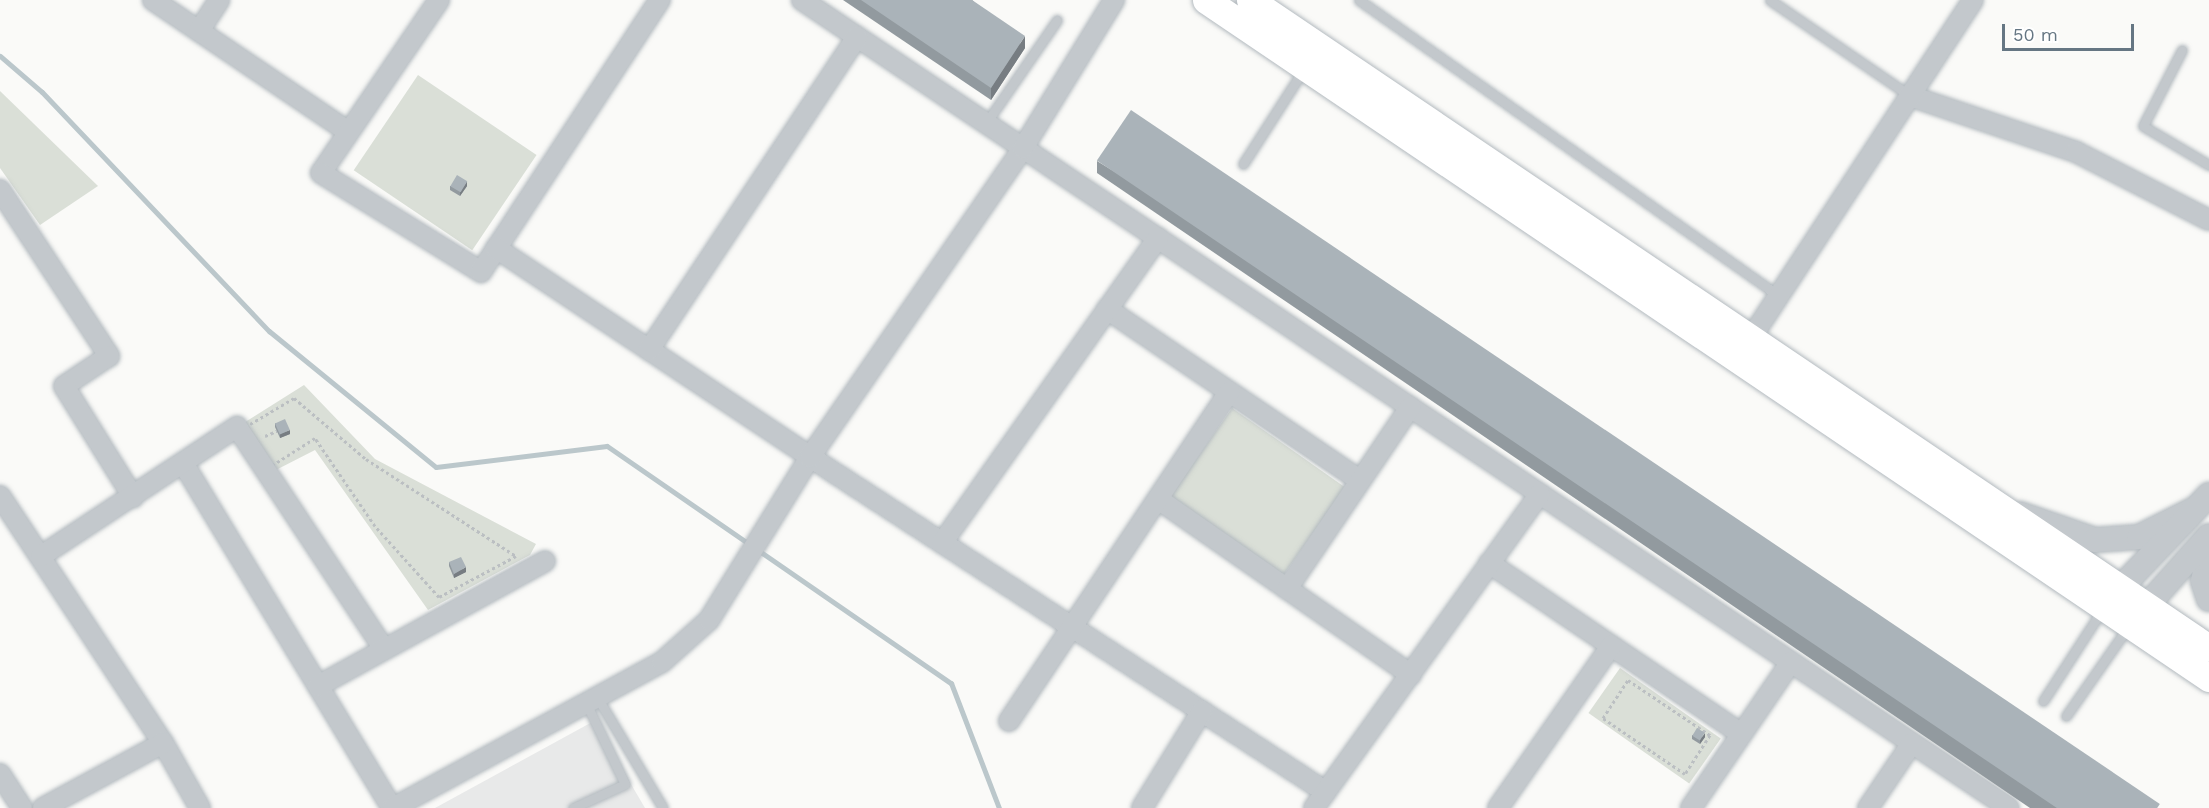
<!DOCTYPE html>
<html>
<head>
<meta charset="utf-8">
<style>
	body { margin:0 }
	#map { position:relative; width:2209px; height:808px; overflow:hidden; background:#fafaf8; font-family:"Work Sans",sans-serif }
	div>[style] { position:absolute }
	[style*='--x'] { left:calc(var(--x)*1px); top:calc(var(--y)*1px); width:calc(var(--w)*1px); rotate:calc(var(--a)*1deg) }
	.built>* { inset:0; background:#e8e9e9 }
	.green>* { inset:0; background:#dadfd7; transform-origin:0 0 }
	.stream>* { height:5px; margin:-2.5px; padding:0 2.5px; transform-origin:2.5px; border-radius:2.5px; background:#bbc7cb }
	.path>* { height:3px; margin-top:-1.5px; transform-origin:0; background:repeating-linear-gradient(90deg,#bbbfc2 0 3px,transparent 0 6px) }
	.roads { filter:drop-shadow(0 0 2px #b3babf) drop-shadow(0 0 2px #b3babf) }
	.service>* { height:9px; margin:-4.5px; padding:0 4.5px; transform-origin:4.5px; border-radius:4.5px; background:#c3c8cc }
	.minor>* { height:20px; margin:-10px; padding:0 10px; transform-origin:10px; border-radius:10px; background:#c3c8cc }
	.tertiary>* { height:24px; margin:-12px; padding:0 12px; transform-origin:12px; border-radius:12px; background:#c3c8cc }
	.secondary>* { height:27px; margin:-13.5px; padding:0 13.5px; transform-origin:13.5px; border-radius:13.5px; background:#fff }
	.wall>* { inset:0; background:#929a9f }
	.shaded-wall>* { inset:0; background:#777d82 }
	.building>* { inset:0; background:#aab3b9; transform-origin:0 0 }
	span { translate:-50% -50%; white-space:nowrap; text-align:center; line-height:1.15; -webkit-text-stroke:6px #fff; paint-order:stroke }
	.scale { position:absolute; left:2002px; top:24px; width:132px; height:27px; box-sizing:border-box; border:3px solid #657683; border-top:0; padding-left:8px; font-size:18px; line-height:21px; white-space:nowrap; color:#657683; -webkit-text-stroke:4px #fff; paint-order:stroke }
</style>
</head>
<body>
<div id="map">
	<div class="built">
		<i style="clip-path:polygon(594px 721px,645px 808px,435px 808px)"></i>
	</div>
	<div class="green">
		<i style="left:418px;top:75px;width:143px;height:115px;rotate:34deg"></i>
		<i style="clip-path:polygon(0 91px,98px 186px,40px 225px,0 168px)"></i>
		<i style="clip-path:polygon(304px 385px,375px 459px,536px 544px,530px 555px,428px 610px,315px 450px,272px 472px,242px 424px)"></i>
		<i style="left:1232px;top:408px;width:138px;height:108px;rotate:35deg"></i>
		<i style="left:1620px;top:668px;width:123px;height:55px;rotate:35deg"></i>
	</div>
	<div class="stream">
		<i style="--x:0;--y:56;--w:55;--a:40.6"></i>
		<i style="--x:42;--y:92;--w:330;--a:46.5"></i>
		<i style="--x:269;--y:331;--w:215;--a:39.2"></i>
		<i style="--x:436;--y:467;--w:172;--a:-7"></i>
		<i style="--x:607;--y:446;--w:418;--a:34.6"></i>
		<i style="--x:951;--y:683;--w:134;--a:69"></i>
	</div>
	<div class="path">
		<i style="--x:294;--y:398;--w:94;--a:40.3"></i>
		<i style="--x:366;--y:459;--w:179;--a:32.9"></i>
		<i style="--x:516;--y:556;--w:87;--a:152"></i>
		<i style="--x:439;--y:597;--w:96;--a:-132"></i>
		<i style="--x:375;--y:526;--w:107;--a:-124.3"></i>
		<i style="--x:315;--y:438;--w:52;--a:147.5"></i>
		<i style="--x:271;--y:466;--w:47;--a:-123.7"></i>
		<i style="--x:245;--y:427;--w:57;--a:-30.6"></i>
		<i style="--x:265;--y:436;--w:13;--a:-23"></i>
		<i style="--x:1628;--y:680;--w:99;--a:33.9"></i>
		<i style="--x:1710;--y:735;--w:46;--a:122.7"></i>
		<i style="--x:1685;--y:774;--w:99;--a:-145.7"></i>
		<i style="--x:1603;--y:718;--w:45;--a:-56.7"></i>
	</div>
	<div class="roads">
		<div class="service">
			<i style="--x:1359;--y:0;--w:514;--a:35.17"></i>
			<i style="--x:1770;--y:0;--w:170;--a:34.4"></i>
			<i style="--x:2182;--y:50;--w:85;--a:117.2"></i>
			<i style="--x:2143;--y:126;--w:77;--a:30.6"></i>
			<i style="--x:986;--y:123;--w:125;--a:-55.4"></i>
			<i style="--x:1243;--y:164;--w:113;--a:-57.3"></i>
			<i style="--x:597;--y:697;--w:129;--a:59.3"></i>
			<i style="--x:2043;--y:701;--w:108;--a:-57"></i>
			<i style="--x:2066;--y:716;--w:108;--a:-55.1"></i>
			<i style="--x:573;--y:808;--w:57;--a:-24.8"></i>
			<i style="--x:625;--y:784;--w:90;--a:-115.7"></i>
		</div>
		<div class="minor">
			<i style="--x:153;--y:0;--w:236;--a:34"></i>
			<i style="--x:439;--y:0;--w:209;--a:124.3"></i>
			<i style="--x:321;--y:173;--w:188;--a:31.7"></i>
			<i style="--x:481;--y:272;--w:326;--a:-56.7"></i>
			<i style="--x:802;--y:0;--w:1452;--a:33.8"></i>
			<i style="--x:199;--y:31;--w:37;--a:-57"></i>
			<i style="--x:1910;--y:96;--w:175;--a:18.6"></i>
			<i style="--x:2076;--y:152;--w:149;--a:27.1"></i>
			<i style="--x:0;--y:190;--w:199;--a:56.7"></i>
			<i style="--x:109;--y:356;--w:54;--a:146.3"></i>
			<i style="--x:64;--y:386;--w:131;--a:58.1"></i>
			<i style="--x:496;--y:248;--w:377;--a:33.6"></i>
			<i style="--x:810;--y:457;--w:615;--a:32.99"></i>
			<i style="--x:1107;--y:309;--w:305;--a:34.1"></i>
			<i style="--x:1751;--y:338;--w:404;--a:-56.7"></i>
			<i style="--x:649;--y:350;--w:376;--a:-56.4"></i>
			<i style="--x:183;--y:463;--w:403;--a:58.8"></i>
			<i style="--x:0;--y:496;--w:296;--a:56.6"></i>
			<i style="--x:163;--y:743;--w:75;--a:60.4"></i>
			<i style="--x:1158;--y:499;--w:308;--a:34.8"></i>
			<i style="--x:942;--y:543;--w:374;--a:-54.7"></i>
			<i style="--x:41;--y:556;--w:235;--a:-33.4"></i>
			<i style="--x:237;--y:427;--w:266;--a:56.5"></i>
			<i style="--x:1489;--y:563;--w:303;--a:34.1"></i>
			<i style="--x:1287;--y:589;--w:220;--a:-55.9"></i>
			<i style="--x:318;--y:686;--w:259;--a:-28.8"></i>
			<i style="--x:1009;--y:721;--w:396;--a:-56.2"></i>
			<i style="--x:0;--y:774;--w:40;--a:57.1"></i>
			<i style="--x:43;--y:808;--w:136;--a:-28.4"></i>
			<i style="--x:393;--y:808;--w:306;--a:-28.5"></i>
			<i style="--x:662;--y:662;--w:63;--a:-41.8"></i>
			<i style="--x:709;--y:620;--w:192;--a:-58.2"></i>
			<i style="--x:810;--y:457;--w:375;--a:-55.4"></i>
			<i style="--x:1023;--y:148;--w:174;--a:-58.4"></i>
			<i style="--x:1142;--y:808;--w:114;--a:-58.3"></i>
			<i style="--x:1314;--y:808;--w:387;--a:-54.3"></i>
			<i style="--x:1498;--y:808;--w:198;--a:-55.1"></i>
			<i style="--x:1691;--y:808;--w:177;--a:-55.6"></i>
			<i style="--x:1868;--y:808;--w:78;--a:-55.9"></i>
		</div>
		<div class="tertiary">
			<i style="--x:2020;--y:514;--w:79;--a:19.1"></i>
			<i style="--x:2095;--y:540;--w:44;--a:-3.9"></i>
			<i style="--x:2139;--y:537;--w:63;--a:-26.6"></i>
			<i style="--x:2209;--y:553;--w:29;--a:102"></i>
			<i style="--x:2203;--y:581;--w:19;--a:72"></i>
			<i style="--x:2107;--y:602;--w:148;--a:-46.4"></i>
			<i style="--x:2135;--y:619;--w:111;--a:-48.3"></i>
		</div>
		<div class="secondary">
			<i style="--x:1206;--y:0;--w:1211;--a:34.06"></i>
			<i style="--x:1250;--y:0;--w:1157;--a:34.05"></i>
		</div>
	</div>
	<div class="wall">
		<i style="clip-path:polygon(843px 0,972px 0,1025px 48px,991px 100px)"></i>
		<i style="clip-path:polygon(1097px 161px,2157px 808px,2030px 808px,1097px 173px)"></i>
		<i style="clip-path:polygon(450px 186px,467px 186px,460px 196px,450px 190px)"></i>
		<i style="clip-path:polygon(275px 423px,290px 434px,280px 438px,275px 427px)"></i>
		<i style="clip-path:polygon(449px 562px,466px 572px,454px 578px,449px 566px)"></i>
		<i style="clip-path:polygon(1692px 735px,1705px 737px,1700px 744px,1692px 739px)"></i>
	</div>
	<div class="shaded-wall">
		<i style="clip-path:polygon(1025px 36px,1025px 48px,991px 100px,991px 88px)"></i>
		<i style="clip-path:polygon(467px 181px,467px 186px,460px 196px,460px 192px)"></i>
		<i style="clip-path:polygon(290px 430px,290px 434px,280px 438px,280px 434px)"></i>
		<i style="clip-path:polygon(466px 567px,466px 572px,454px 578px,454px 574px)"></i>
		<i style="clip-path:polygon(1705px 733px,1705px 737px,1700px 744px,1700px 740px)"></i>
	</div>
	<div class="building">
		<i style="clip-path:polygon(861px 0,972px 0,1025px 36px,991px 88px)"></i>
		<i style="left:1131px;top:110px;width:1241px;height:61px;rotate:34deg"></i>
		<i style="left:457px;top:175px;width:12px;height:13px;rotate:31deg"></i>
		<i style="left:285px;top:419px;width:12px;height:11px;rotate:66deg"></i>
		<i style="clip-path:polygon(461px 557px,466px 567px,454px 574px,449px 562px)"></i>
		<i style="left:1697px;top:728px;width:9px;height:9px;rotate:32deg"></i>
	</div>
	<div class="scale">50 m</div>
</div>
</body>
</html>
